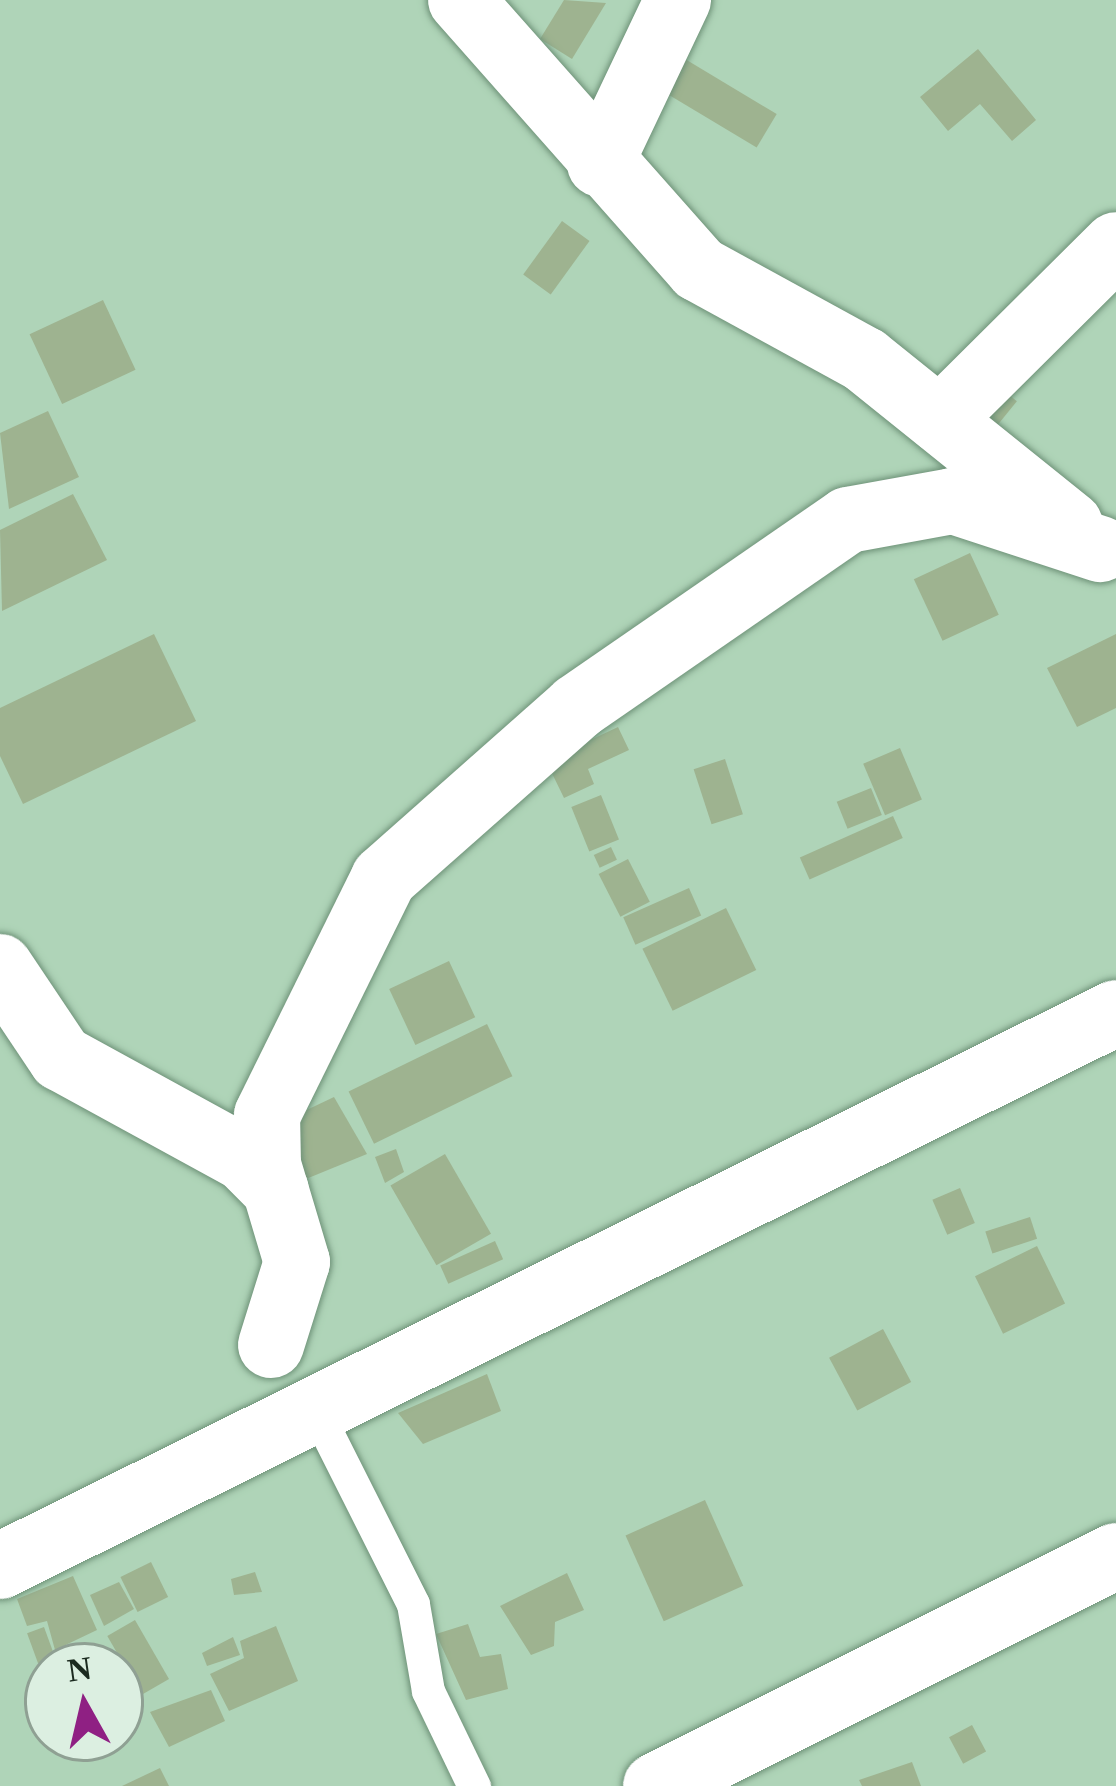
<!DOCTYPE html>
<html>
<head>
<meta charset="utf-8">
<style>
	body { margin:0 }
	#map { position:relative; width:1116px; height:1786px; overflow:hidden; background:#afd4b8; font-family:Georgia,serif }
	div>[style] { position:absolute }
	[style*='--x'] { left:calc(var(--x)*1px); top:calc(var(--y)*1px); width:calc(var(--w)*1px); rotate:calc(var(--a)*1deg) }
	.building>* { inset:0; background:#9eb390; transform-origin:0 0 }
	.roads { filter:drop-shadow(0 0 3px #6e9278) drop-shadow(0 0 3px #6e9278) }
	.lane>* { height:33px; margin:-16.5px; padding:0 16.5px; transform-origin:16.5px; border-radius:16.5px; background:#fff }
	.street>* { height:66px; margin:-33px; padding:0 33px; transform-origin:33px; border-radius:33px; background:#fff }
	span { translate:-50% -50%; white-space:nowrap; text-align:center; line-height:1.15; -webkit-text-stroke:12px #dcefe1; paint-order:stroke }
	.north { position:absolute; left:24px; top:1642px; width:120px; height:120px; box-sizing:border-box; background:#dcefe1; border:3px solid #8fa093; border-radius:50%; rotate:352deg; font-size:33px; font-weight:700; line-height:48px; text-align:center; color:#1b2a1f }
	.north::after { content:''; display:block; margin:auto; width:42px; height:54px; background:#8f2083; clip-path:polygon(50% 0,100% 100%,50% 72%,0 100%) }
</style>
</head>
<body>
<div id="map">
	<div class="building">
		<i style="clip-path:polygon(564px 0,606px 3px,572px 59px,540px 39px)"></i>
		<i style="clip-path:polygon(978px 49px,1036px 120px,1012px 141px,980px 104px,948px 131px,920px 97px)"></i>
		<i style="left:685px;top:59px;width:107px;height:39px;rotate:31deg"></i>
		<i style="left:562px;top:221px;width:34px;height:66px;rotate:36deg"></i>
		<i style="left:103px;top:300px;width:77px;height:81px;rotate:65deg"></i>
		<i style="left:992px;top:381px;width:32px;height:40px;rotate:39deg"></i>
		<i style="clip-path:polygon(48px 411px,79px 477px,9px 509px,0 433px)"></i>
		<i style="clip-path:polygon(73px 494px,107px 560px,2px 611px,0 530px)"></i>
		<i style="left:970px;top:553px;width:68px;height:62px;rotate:65deg"></i>
		<i style="clip-path:polygon(154px 634px,196px 721px,23px 804px,0 756px,0 708px)"></i>
		<i style="clip-path:polygon(1116px 634px,1116px 708px,1077px 727px,1047px 668px)"></i>
		<i style="clip-path:polygon(618px 727px,629px 750px,588px 769px,594px 784px,564px 798px,546px 761px)"></i>
		<i style="left:900px;top:748px;width:56px;height:40px;rotate:67deg"></i>
		<i style="left:725px;top:759px;width:58px;height:33px;rotate:72deg"></i>
		<i style="left:871px;top:788px;width:29px;height:37px;rotate:68deg"></i>
		<i style="left:601px;top:795px;width:48px;height:32px;rotate:68deg"></i>
		<i style="left:893px;top:816px;width:24px;height:102px;rotate:66deg"></i>
		<i style="left:611px;top:847px;width:14px;height:19px;rotate:65deg"></i>
		<i style="left:628px;top:859px;width:48px;height:33px;rotate:63deg"></i>
		<i style="left:689px;top:888px;width:30px;height:72px;rotate:66deg"></i>
		<i style="left:726px;top:908px;width:69px;height:93px;rotate:64deg"></i>
		<i style="left:449px;top:961px;width:62px;height:66px;rotate:65deg"></i>
		<i style="left:487px;top:1024px;width:58px;height:154px;rotate:64deg"></i>
		<i style="clip-path:polygon(334px 1097px,367px 1154px,301px 1181px,273px 1126px)"></i>
		<i style="clip-path:polygon(396px 1149px,404px 1172px,385px 1183px,375px 1157px)"></i>
		<i style="left:445px;top:1154px;width:92px;height:63px;rotate:60deg"></i>
		<i style="left:960px;top:1188px;width:38px;height:30px;rotate:67deg"></i>
		<i style="left:1030px;top:1217px;width:23px;height:47px;rotate:72deg"></i>
		<i style="left:495px;top:1241px;width:20px;height:60px;rotate:66deg"></i>
		<i style="left:1037px;top:1246px;width:64px;height:69px;rotate:64deg"></i>
		<i style="left:883px;top:1329px;width:60px;height:61px;rotate:62deg"></i>
		<i style="clip-path:polygon(487px 1374px,501px 1411px,423px 1444px,398px 1413px)"></i>
		<i style="left:705px;top:1500px;width:94px;height:87px;rotate:66deg"></i>
		<i style="left:151px;top:1562px;width:39px;height:34px;rotate:64deg"></i>
		<i style="clip-path:polygon(255px 1572px,262px 1592px,234px 1595px,231px 1579px)"></i>
		<i style="clip-path:polygon(567px 1573px,584px 1610px,555px 1622px,554px 1646px,531px 1655px,500px 1606px)"></i>
		<i style="clip-path:polygon(73px 1576px,97px 1630px,55px 1650px,47px 1621px,27px 1626px,17px 1599px)"></i>
		<i style="clip-path:polygon(119px 1582px,134px 1609px,104px 1626px,90px 1595px)"></i>
		<i style="left:135px;top:1620px;width:68px;height:32px;rotate:60deg"></i>
		<i style="clip-path:polygon(468px 1624px,480px 1657px,501px 1654px,508px 1689px,466px 1700px,436px 1634px)"></i>
		<i style="clip-path:polygon(276px 1626px,298px 1681px,229px 1711px,210px 1674px,244px 1658px,240px 1641px)"></i>
		<i style="left:44px;top:1627px;width:32px;height:18px;rotate:70deg"></i>
		<i style="clip-path:polygon(233px 1637px,240px 1655px,207px 1666px,202px 1653px)"></i>
		<i style="clip-path:polygon(211px 1690px,225px 1721px,169px 1747px,150px 1712px)"></i>
		<i style="left:972px;top:1725px;width:30px;height:26px;rotate:62deg"></i>
		<i style="clip-path:polygon(912px 1762px,921px 1786px,862px 1786px,859px 1780px)"></i>
		<i style="clip-path:polygon(160px 1768px,169px 1786px,122px 1786px)"></i>
	</div>
	<div class="roads">
		<div class="lane">
			<i style="--x:315;--y:1409;--w:218;--a:63.3"></i>
			<i style="--x:413;--y:1604;--w:88;--a:80.2"></i>
			<i style="--x:428;--y:1691;--w:106;--a:64.2"></i>
		</div>
		<div class="street">
			<i style="--x:461;--y:0;--w:359;--a:48.5"></i>
			<i style="--x:699;--y:269;--w:189;--a:28.7"></i>
			<i style="--x:865;--y:360;--w:263;--a:38.8"></i>
			<i style="--x:600;--y:164;--w:182;--a:-64.6"></i>
			<i style="--x:940;--y:420;--w:248;--a:-44.8"></i>
			<i style="--x:0;--y:967;--w:110;--a:56.2"></i>
			<i style="--x:61;--y:1058;--w:209;--a:28.7"></i>
			<i style="--x:244;--y:1158;--w:45;--a:45"></i>
			<i style="--x:271;--y:1345;--w:87;--a:-72.6"></i>
			<i style="--x:297;--y:1262;--w:101;--a:-106.6"></i>
			<i style="--x:268;--y:1165;--w:50;--a:-91.1"></i>
			<i style="--x:267;--y:1115;--w:264;--a:-63.7"></i>
			<i style="--x:384;--y:878;--w:258;--a:-41.5"></i>
			<i style="--x:577;--y:707;--w:329;--a:-34.6"></i>
			<i style="--x:848;--y:520;--w:107;--a:-10.3"></i>
			<i style="--x:953;--y:501;--w:155;--a:18.1"></i>
			<i style="--x:0;--y:1566;--w:1245;--a:-26.36"></i>
			<i style="--x:656;--y:1786;--w:514;--a:-26.57"></i>
		</div>
	</div>
	<div class="north">N</div>
</div>
</body>
</html>
